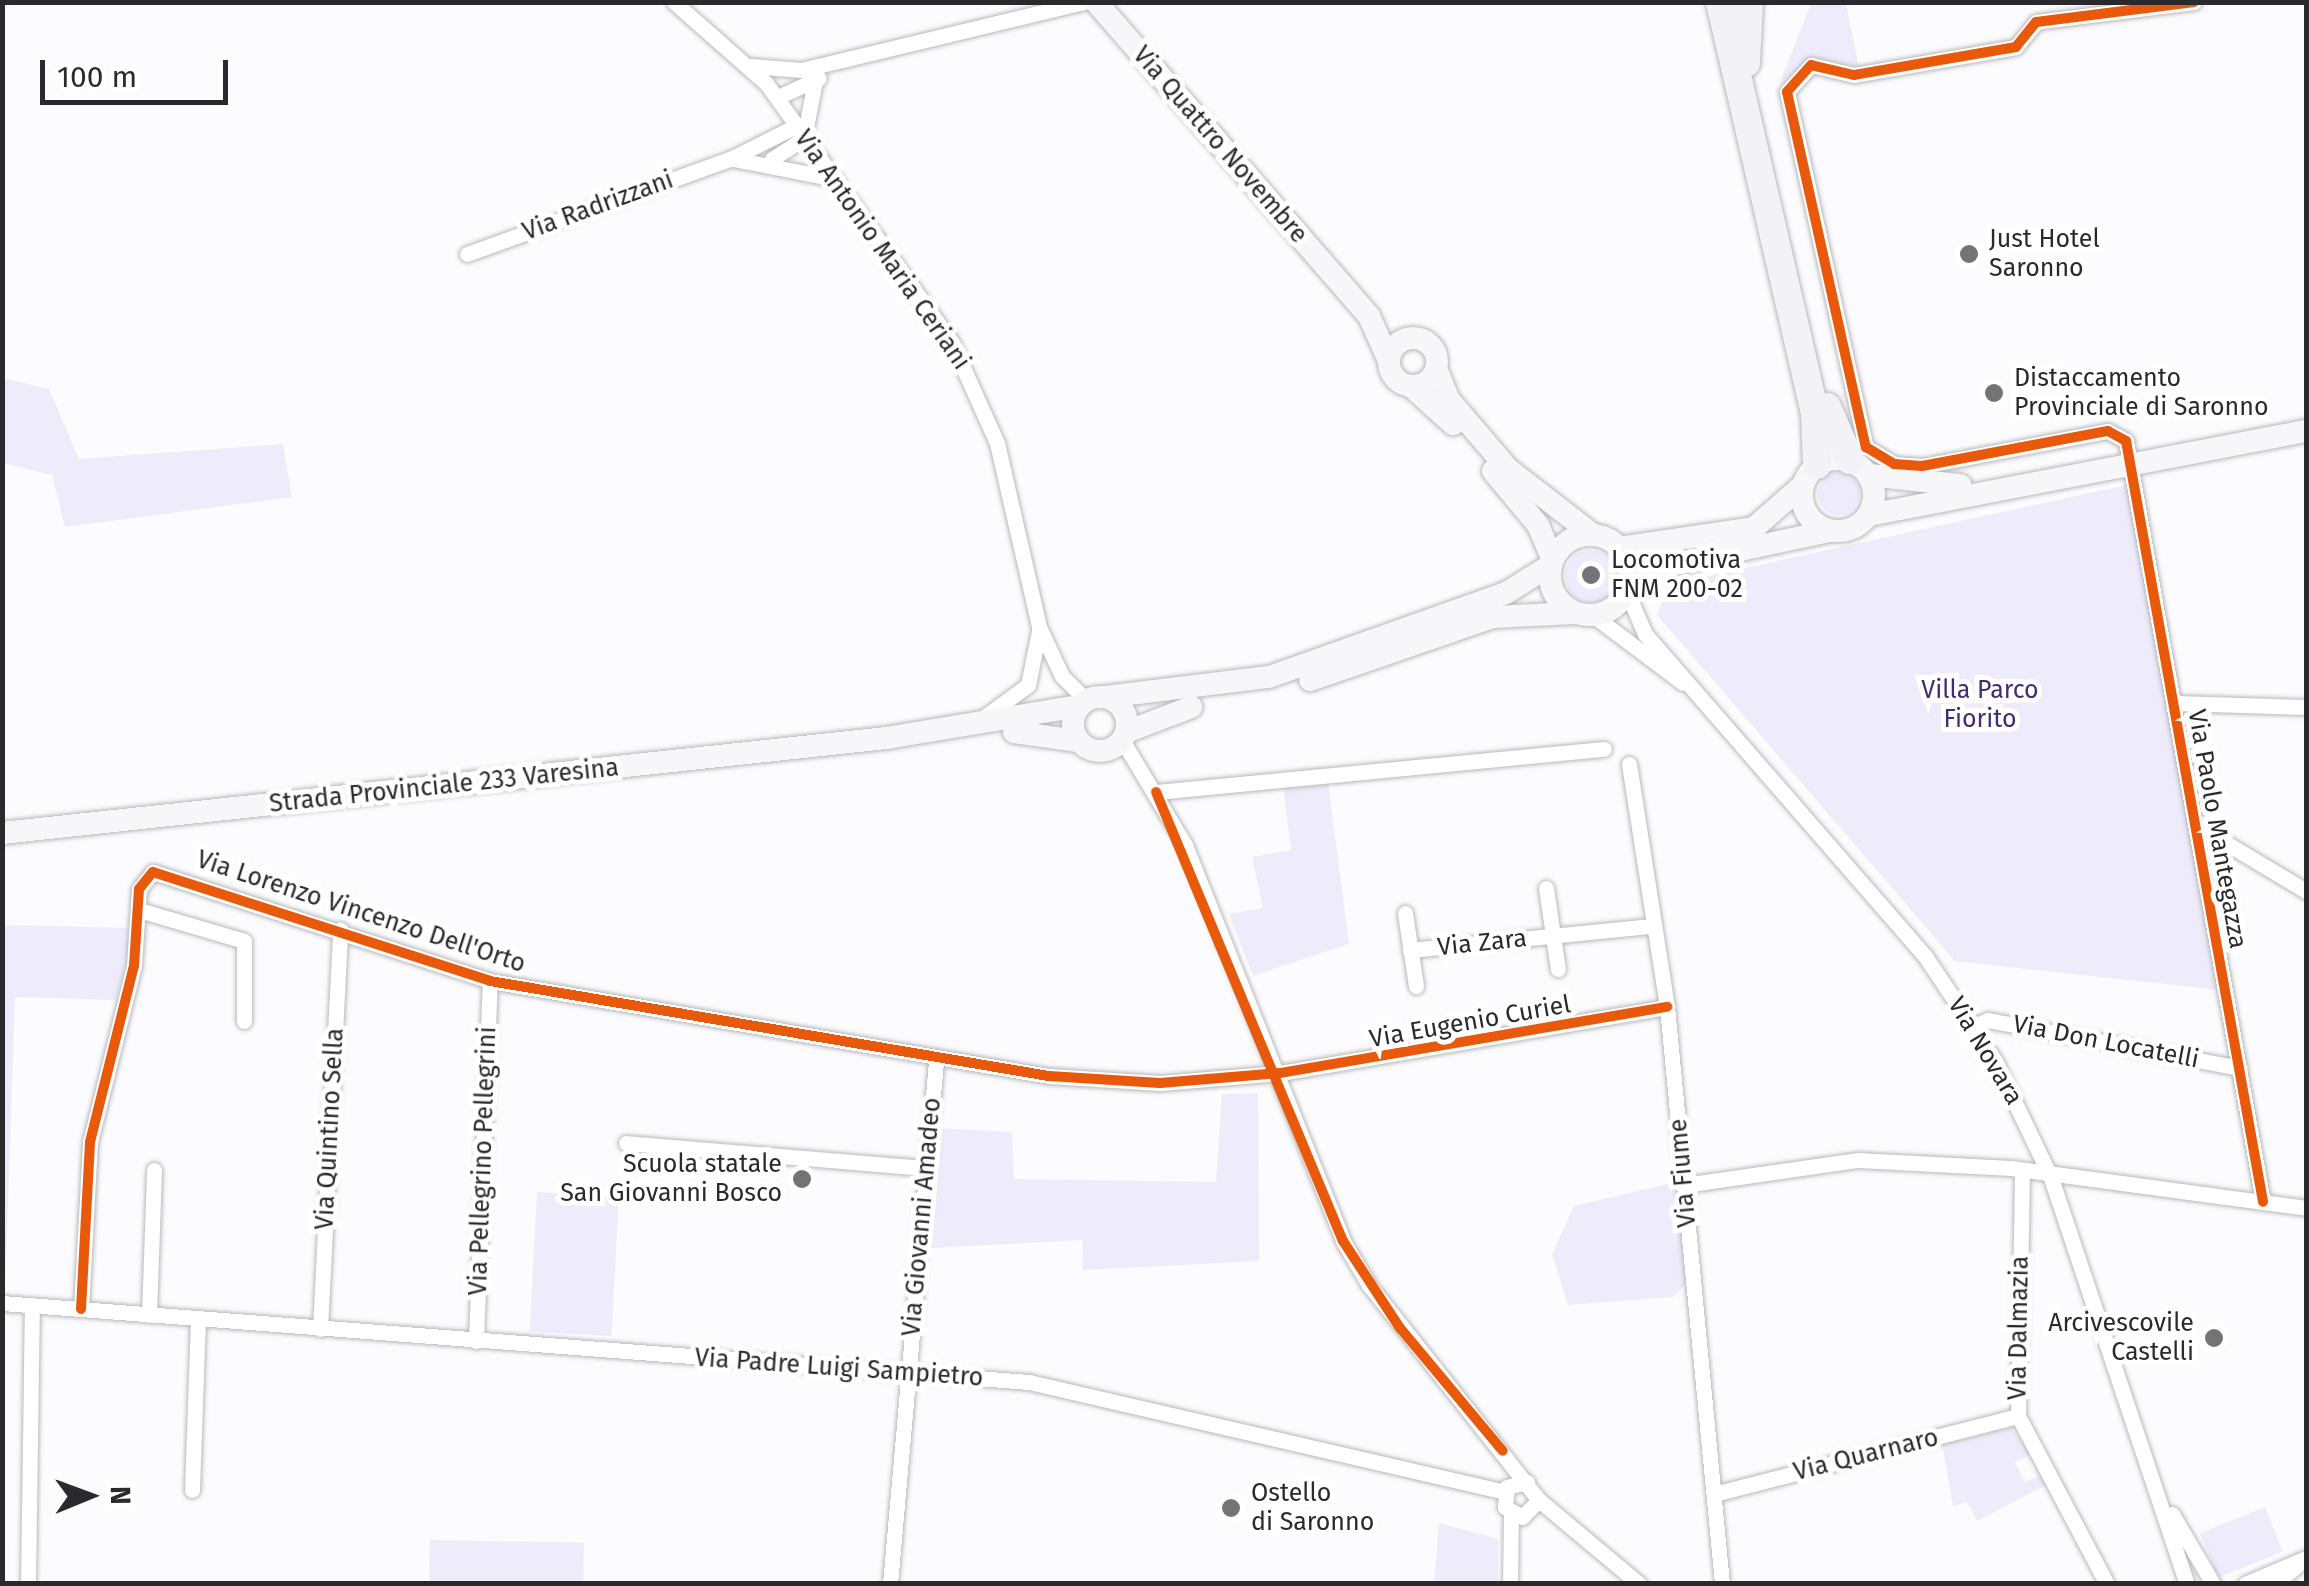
<!DOCTYPE html>
<html>
<head>
<meta charset="utf-8">
<style>
	body { margin:0 }
	#map { position:relative; width:2309px; height:1586px; overflow:hidden; background:#fcfcfe; font-family:"Fira Sans",sans-serif }
	div>[style] { position:absolute }
	[style*='--x'] { left:calc(var(--x)*1px); top:calc(var(--y)*1px); width:calc(var(--w)*1px); rotate:calc(var(--a)*1deg) }
	.green>* { inset:0; background:#eeecfb; transform-origin:0 0 }
	.round { border-radius:50% }
	.roads { filter:drop-shadow(0 0 2px #b9b9bc) drop-shadow(0 0 2px #b9b9bc) }
	.minor>* { height:15px; margin:-7.5px; padding:0 7.5px; transform-origin:7.5px; border-radius:7.5px; background:#fff }
	.primary>* { height:22px; margin:-11px; padding:0 11px; transform-origin:11px; border-radius:11px; background:#f7f7f9 }
	.primary>.ring { margin:-11px; padding:0; box-sizing:content-box; background:none; border:22px solid #f7f7f9; border-radius:50% }
	.motorway>* { height:28px; margin:-14px; padding:0 14px; transform-origin:14px; border-radius:14px; background:#f3f2f6 }
	.cycleway>* { height:10px; margin:-5px; padding:0 5px; transform-origin:5px; border-radius:5px; background:#e8590c }
	.dots>* { width:28px; height:28px; translate:-50% -50%; box-sizing:border-box; border:5px solid #fff; border-radius:50% }
	span { translate:-50% -50%; white-space:nowrap; text-align:center; line-height:1.15; -webkit-text-stroke:10px #fff; paint-order:stroke }
	.street-label { font-size:25px; color:#2a292d }
	.poi-label { font-size:25px; color:#2a292d }
	.left { translate:0 -50%; text-align:left }
	.right { translate:-100% -50%; text-align:right }
	.park-label { font-size:25px; color:#422d74 }
	.frame { position:absolute; inset:0; border:5px solid #2a292d; pointer-events:none }
	.north { position:absolute; left:40px; top:1446px; width:100px; height:100px; -webkit-text-stroke:8px #fff; paint-order:stroke; rotate:89deg; font-size:28px; font-weight:700; line-height:40px; text-align:center; color:#2a292d }
	.north::after { content:''; display:block; margin:auto; width:35px; height:45px; background:#2a292d; clip-path:polygon(50% 0,100% 100%,50% 72%,0 100%) }
	.scale { position:absolute; left:40px; top:60px; width:188px; height:45px; box-sizing:border-box; border:5px solid #2a292d; border-top:0; padding-left:12px; font-size:30px; line-height:35px; white-space:nowrap; color:#2a292d; -webkit-text-stroke:8px #fff; paint-order:stroke }
</style>
</head>
<body>
<div id="map">
	<div class="green">
		<i style="clip-path:polygon(1811px 3px,1846px 3px,1859px 67px,1813px 57px,1779px 85px)"></i>
		<i style="clip-path:polygon(3px 378px,49px 389px,79px 459px,283px 444px,292px 497px,65px 527px,52px 475px,3px 463px)"></i>
		<i class="round" style="left:1818px;top:473px;width:42px;height:42px"></i>
		<i style="clip-path:polygon(2126px 485px,2220px 990px,1955px 961px,1657px 615px,1667px 585px)"></i>
		<i class="round" style="left:1565px;top:550px;width:52px;height:52px"></i>
		<i style="clip-path:polygon(1328px 782px,1349px 944px,1253px 976px,1229px 914px,1263px 908px,1252px 857px,1291px 850px,1283px 786px)"></i>
		<i style="clip-path:polygon(2px 925px,135px 928px,116px 1000px,15px 997px,5px 1294px)"></i>
		<i style="clip-path:polygon(1258px 1093px,1259px 1261px,1083px 1270px,1082px 1240px,932px 1248px,938px 1128px,1012px 1132px,1014px 1179px,1216px 1182px,1222px 1094px)"></i>
		<i style="clip-path:polygon(1676px 1182px,1687px 1284px,1673px 1297px,1568px 1305px,1552px 1255px,1574px 1206px)"></i>
		<i style="left:537px;top:1192px;width:82px;height:140px;rotate:3deg"></i>
		<i style="clip-path:polygon(2011px 1428px,2032px 1454px,2015px 1462px,2025px 1482px,2042px 1474px,2048px 1484px,1977px 1521px,1967px 1502px,1953px 1506px,1942px 1444px)"></i>
		<i style="left:2265px;top:1507px;width:48px;height:70px;rotate:68deg"></i>
		<i style="clip-path:polygon(1439px 1523px,1498px 1539px,1498px 1583px,1434px 1583px)"></i>
		<i style="left:430px;top:1540px;width:154px;height:43px;rotate:1deg"></i>
	</div>
	<div class="roads">
		<div class="minor">
			<i style="--x:674;--y:2;--w:123;--a:41.4"></i>
			<i style="--x:766;--y:83;--w:320;--a:54.4"></i>
			<i style="--x:952;--y:343;--w:110;--a:65.8"></i>
			<i style="--x:997;--y:443;--w:189;--a:77.1"></i>
			<i style="--x:1039;--y:627;--w:54;--a:64.9"></i>
			<i style="--x:1062;--y:676;--w:34;--a:45"></i>
			<i style="--x:2194;--y:2;--w:159;--a:172.8"></i>
			<i style="--x:2036;--y:22;--w:32;--a:129"></i>
			<i style="--x:2016;--y:47;--w:164;--a:170.2"></i>
			<i style="--x:1854;--y:75;--w:44;--a:-166.9"></i>
			<i style="--x:1811;--y:65;--w:36;--a:132"></i>
			<i style="--x:1787;--y:92;--w:364;--a:77.5"></i>
			<i style="--x:1866;--y:447;--w:33;--a:31"></i>
			<i style="--x:1894;--y:464;--w:28;--a:4"></i>
			<i style="--x:1922;--y:466;--w:189;--a:-10.7"></i>
			<i style="--x:2108;--y:431;--w:21;--a:29"></i>
			<i style="--x:2126;--y:441;--w:773;--a:79.79"></i>
			<i style="--x:751;--y:66;--w:50;--a:4.6"></i>
			<i style="--x:801;--y:70;--w:291;--a:-13.5"></i>
			<i style="--x:778;--y:97;--w:45;--a:-24.9"></i>
			<i style="--x:733;--y:159;--w:100;--a:11"></i>
			<i style="--x:772;--y:159;--w:38;--a:-33"></i>
			<i style="--x:804;--y:138;--w:58;--a:-79.1"></i>
			<i style="--x:467;--y:254;--w:280;--a:-19.9"></i>
			<i style="--x:730;--y:159;--w:74;--a:-26.6"></i>
			<i style="--x:1627;--y:592;--w:46;--a:66.8"></i>
			<i style="--x:1645;--y:634;--w:427;--a:49"></i>
			<i style="--x:1925;--y:956;--w:126;--a:56.3"></i>
			<i style="--x:1995;--y:1061;--w:130;--a:64.4"></i>
			<i style="--x:2051;--y:1178;--w:428;--a:71.5"></i>
			<i style="--x:1594;--y:616;--w:111;--a:37"></i>
			<i style="--x:2174;--y:703;--w:132;--a:1.7"></i>
			<i style="--x:983;--y:718;--w:56;--a:-36.3"></i>
			<i style="--x:1028;--y:685;--w:55;--a:-78.5"></i>
			<i style="--x:1122;--y:740;--w:122;--a:59"></i>
			<i style="--x:1185;--y:845;--w:426;--a:68.2"></i>
			<i style="--x:1343;--y:1241;--w:51;--a:59.4"></i>
			<i style="--x:1369;--y:1285;--w:274;--a:51.7"></i>
			<i style="--x:1539;--y:1500;--w:131;--a:40"></i>
			<i style="--x:1629;--y:764;--w:246;--a:81.1"></i>
			<i style="--x:1667;--y:1007;--w:580;--a:84.55"></i>
			<i style="--x:1156;--y:792;--w:450;--a:-5.5"></i>
			<i style="--x:2196;--y:825;--w:128;--a:31"></i>
			<i style="--x:1546;--y:888;--w:82;--a:81.6"></i>
			<i style="--x:139;--y:910;--w:109;--a:16.4"></i>
			<i style="--x:244;--y:941;--w:80;--a:90"></i>
			<i style="--x:1405;--y:913;--w:74;--a:81.4"></i>
			<i style="--x:1410;--y:950;--w:243;--a:-5.7"></i>
			<i style="--x:1974;--y:1026;--w:15;--a:-23"></i>
			<i style="--x:1988;--y:1020;--w:256;--a:10.8"></i>
			<i style="--x:626;--y:1143;--w:301;--a:4.8"></i>
			<i style="--x:2022;--y:1170;--w:246;--a:90.9"></i>
			<i style="--x:2018;--y:1416;--w:190;--a:62.1"></i>
			<i style="--x:1684;--y:1185;--w:176;--a:-8.2"></i>
			<i style="--x:1858;--y:1160;--w:153;--a:3"></i>
			<i style="--x:2011;--y:1168;--w:298;--a:7.7"></i>
			<i style="--x:2;--y:1303;--w:1030;--a:4.4"></i>
			<i style="--x:1029;--y:1382;--w:489;--a:13"></i>
			<i style="--x:81;--y:1309;--w:167;--a:-86.9"></i>
			<i style="--x:90;--y:1142;--w:181;--a:-76"></i>
			<i style="--x:134;--y:966;--w:77;--a:-86.3"></i>
			<i style="--x:139;--y:889;--w:22;--a:-51"></i>
			<i style="--x:153;--y:872;--w:354;--a:17.9"></i>
			<i style="--x:490;--y:981;--w:567;--a:9.65"></i>
			<i style="--x:1049;--y:1076;--w:111;--a:3.6"></i>
			<i style="--x:1160;--y:1083;--w:120;--a:-4.8"></i>
			<i style="--x:1280;--y:1073;--w:393;--a:-9.7"></i>
			<i style="--x:149;--y:1315;--w:145;--a:-88"></i>
			<i style="--x:320;--y:1329;--w:400;--a:-87.1"></i>
			<i style="--x:476;--y:1341;--w:360;--a:-87.8"></i>
			<i style="--x:1527;--y:1482;--w:21;--a:166"></i>
			<i style="--x:1507;--y:1487;--w:20;--a:96"></i>
			<i style="--x:1505;--y:1507;--w:20;--a:30"></i>
			<i style="--x:1522;--y:1517;--w:24;--a:-45"></i>
			<i style="--x:192;--y:1490;--w:171;--a:-88"></i>
			<i style="--x:1714;--y:1494;--w:314;--a:-14.4"></i>
			<i style="--x:2172;--y:1514;--w:81;--a:59.6"></i>
			<i style="--x:28;--y:1584;--w:279;--a:-89.2"></i>
			<i style="--x:890;--y:1584;--w:525;--a:-84.97"></i>
			<i style="--x:1510;--y:1584;--w:70;--a:-89.2"></i>
			<i style="--x:2245;--y:1584;--w:66;--a:-23.1"></i>
			<i style="--x:2275;--y:1584;--w:31;--a:-40"></i>
		</div>
		<div class="primary">
			<i style="--x:1096;--y:2;--w:416;--a:49"></i>
			<i style="--x:1369;--y:316;--w:49;--a:66"></i>
			<i class="ring" style="left:1389px;top:338px;width:26px;height:26px"></i>
			<i style="--x:1436;--y:368;--w:35;--a:68"></i>
			<i style="--x:1449;--y:400;--w:91;--a:49.5"></i>
			<i style="--x:1508;--y:469;--w:108;--a:37.8"></i>
			<i style="--x:1411;--y:386;--w:57;--a:42.1"></i>
			<i class="ring" style="left:1802px;top:459px;width:50px;height:50px"></i>
			<i style="--x:1493;--y:471;--w:70;--a:50.2"></i>
			<i style="--x:1538;--y:525;--w:38;--a:67"></i>
			<i style="--x:1869;--y:475;--w:92;--a:6.3"></i>
			<i style="--x:1869;--y:515;--w:445;--a:-10.9"></i>
			<i class="ring" style="left:1550px;top:535px;width:58px;height:58px"></i>
			<i style="--x:1619;--y:548;--w:136;--a:-8.4"></i>
			<i style="--x:1754;--y:528;--w:64;--a:-41.2"></i>
			<i style="--x:1629;--y:586;--w:42;--a:-28.4"></i>
			<i style="--x:1666;--y:566;--w:167;--a:-12.1"></i>
			<i style="--x:1310;--y:680;--w:194;--a:-19"></i>
			<i style="--x:1493;--y:617;--w:83;--a:-2.8"></i>
			<i class="ring" style="left:1073px;top:697px;width:32px;height:32px"></i>
			<i style="--x:1105;--y:697;--w:165;--a:-7"></i>
			<i style="--x:1269;--y:677;--w:251;--a:-19.5"></i>
			<i style="--x:1506;--y:593;--w:53;--a:-31.9"></i>
			<i style="--x:1014;--y:732;--w:65;--a:8"></i>
			<i style="--x:1126;--y:732;--w:70;--a:-21"></i>
			<i style="--x:2;--y:833;--w:889;--a:-6.13"></i>
			<i style="--x:886;--y:738;--w:196;--a:-9.4"></i>
		</div>
		<div class="motorway">
			<i style="--x:1720;--y:2;--w:422;--a:77"></i>
			<i style="--x:1815;--y:413;--w:52;--a:87.8"></i>
			<i style="--x:1746;--y:63;--w:61;--a:-87.2"></i>
			<i style="--x:1827;--y:407;--w:58;--a:66.5"></i>
		</div>
	</div>
	<div class="cycleway">
		<i style="--x:2194;--y:2;--w:159;--a:172.8"></i>
		<i style="--x:2036;--y:22;--w:32;--a:129"></i>
		<i style="--x:2016;--y:47;--w:164;--a:170.2"></i>
		<i style="--x:1854;--y:75;--w:44;--a:-166.9"></i>
		<i style="--x:1811;--y:65;--w:36;--a:132"></i>
		<i style="--x:1787;--y:92;--w:364;--a:77.5"></i>
		<i style="--x:1866;--y:447;--w:33;--a:31"></i>
		<i style="--x:1894;--y:464;--w:28;--a:4"></i>
		<i style="--x:1922;--y:466;--w:189;--a:-10.7"></i>
		<i style="--x:2108;--y:431;--w:21;--a:29"></i>
		<i style="--x:2126;--y:441;--w:773;--a:79.79"></i>
		<i style="--x:1156;--y:792;--w:486;--a:67.4"></i>
		<i style="--x:1343;--y:1241;--w:104;--a:56.8"></i>
		<i style="--x:1400;--y:1328;--w:160;--a:50.1"></i>
		<i style="--x:81;--y:1309;--w:167;--a:-86.9"></i>
		<i style="--x:90;--y:1142;--w:181;--a:-76"></i>
		<i style="--x:134;--y:966;--w:77;--a:-86.3"></i>
		<i style="--x:139;--y:889;--w:22;--a:-51"></i>
		<i style="--x:153;--y:872;--w:354;--a:17.9"></i>
		<i style="--x:490;--y:981;--w:567;--a:9.65"></i>
		<i style="--x:1049;--y:1076;--w:111;--a:3.6"></i>
		<i style="--x:1160;--y:1083;--w:120;--a:-4.8"></i>
		<i style="--x:1280;--y:1073;--w:393;--a:-9.7"></i>
	</div>
	<div class="dots">
		<i style="left:1969px;top:254px;background:#747376"></i>
		<i style="left:1994px;top:393px;background:#747376"></i>
		<i style="left:1591px;top:575px;background:#747376"></i>
		<i style="left:802px;top:1179px;background:#747376"></i>
		<i style="left:2214px;top:1338px;background:#747376"></i>
		<i style="left:1231px;top:1508px;background:#747376"></i>
	</div>
	<div class="street-label">
		<span style="left:1220px;top:145px;rotate:49deg">Via Quattro Novembre</span>
		<span style="left:598px;top:206px;rotate:-20deg">Via Radrizzani</span>
		<span style="left:882px;top:250px;rotate:55deg">Via Antonio Maria Ceriani</span>
		<span style="left:444px;top:786px;rotate:-6deg">Strada Provinciale 233 Varesina</span>
		<span style="left:2217px;top:829px;rotate:80deg">Via Paolo Mantegazza</span>
		<span style="left:361px;top:912px;rotate:18deg">Via Lorenzo Vincenzo Dell'Orto</span>
		<span style="left:1482px;top:943px;rotate:-6deg">Via Zara</span>
		<span style="left:1470px;top:1022px;rotate:-10deg">Via Eugenio Curiel</span>
		<span style="left:2106px;top:1042px;rotate:11deg">Via Don Locatelli</span>
		<span style="left:1985px;top:1051px;rotate:59deg">Via Novara</span>
		<span style="left:330px;top:1129px;rotate:-87deg">Via Quintino Sella</span>
		<span style="left:483px;top:1161px;rotate:-88deg">Via Pellegrino Pellegrini</span>
		<span style="left:1683px;top:1173px;rotate:-95deg">Via Fiume</span>
		<span style="left:922px;top:1217px;rotate:-85deg">Via Giovanni Amadeo</span>
		<span style="left:2019px;top:1328px;rotate:-89deg">Via Dalmazia</span>
		<span style="left:839px;top:1368px;rotate:4deg">Via Padre Luigi Sampietro</span>
		<span style="left:1866px;top:1455px;rotate:-14deg">Via Quarnaro</span>
	</div>
	<div class="poi-label">
		<span class="left" style="left:1989px;top:254px">Just Hotel<br>Saronno</span>
		<span class="left" style="left:2014px;top:393px">Distaccamento<br>Provinciale di Saronno</span>
		<span class="left" style="left:1611px;top:575px">Locomotiva<br>FNM 200-02</span>
		<span class="right" style="left:782px;top:1179px">Scuola statale<br>San Giovanni Bosco</span>
		<span class="right" style="left:2194px;top:1338px">Arcivescovile<br>Castelli</span>
		<span class="left" style="left:1251px;top:1508px">Ostello<br>di Saronno</span>
	</div>
	<div class="park-label">
		<span style="left:1980px;top:705px">Villa Parco<br>Fiorito</span>
	</div>
	<div class="frame"></div>
	<div class="north">N</div>
	<div class="scale">100 m</div>
</div>
</body>
</html>
